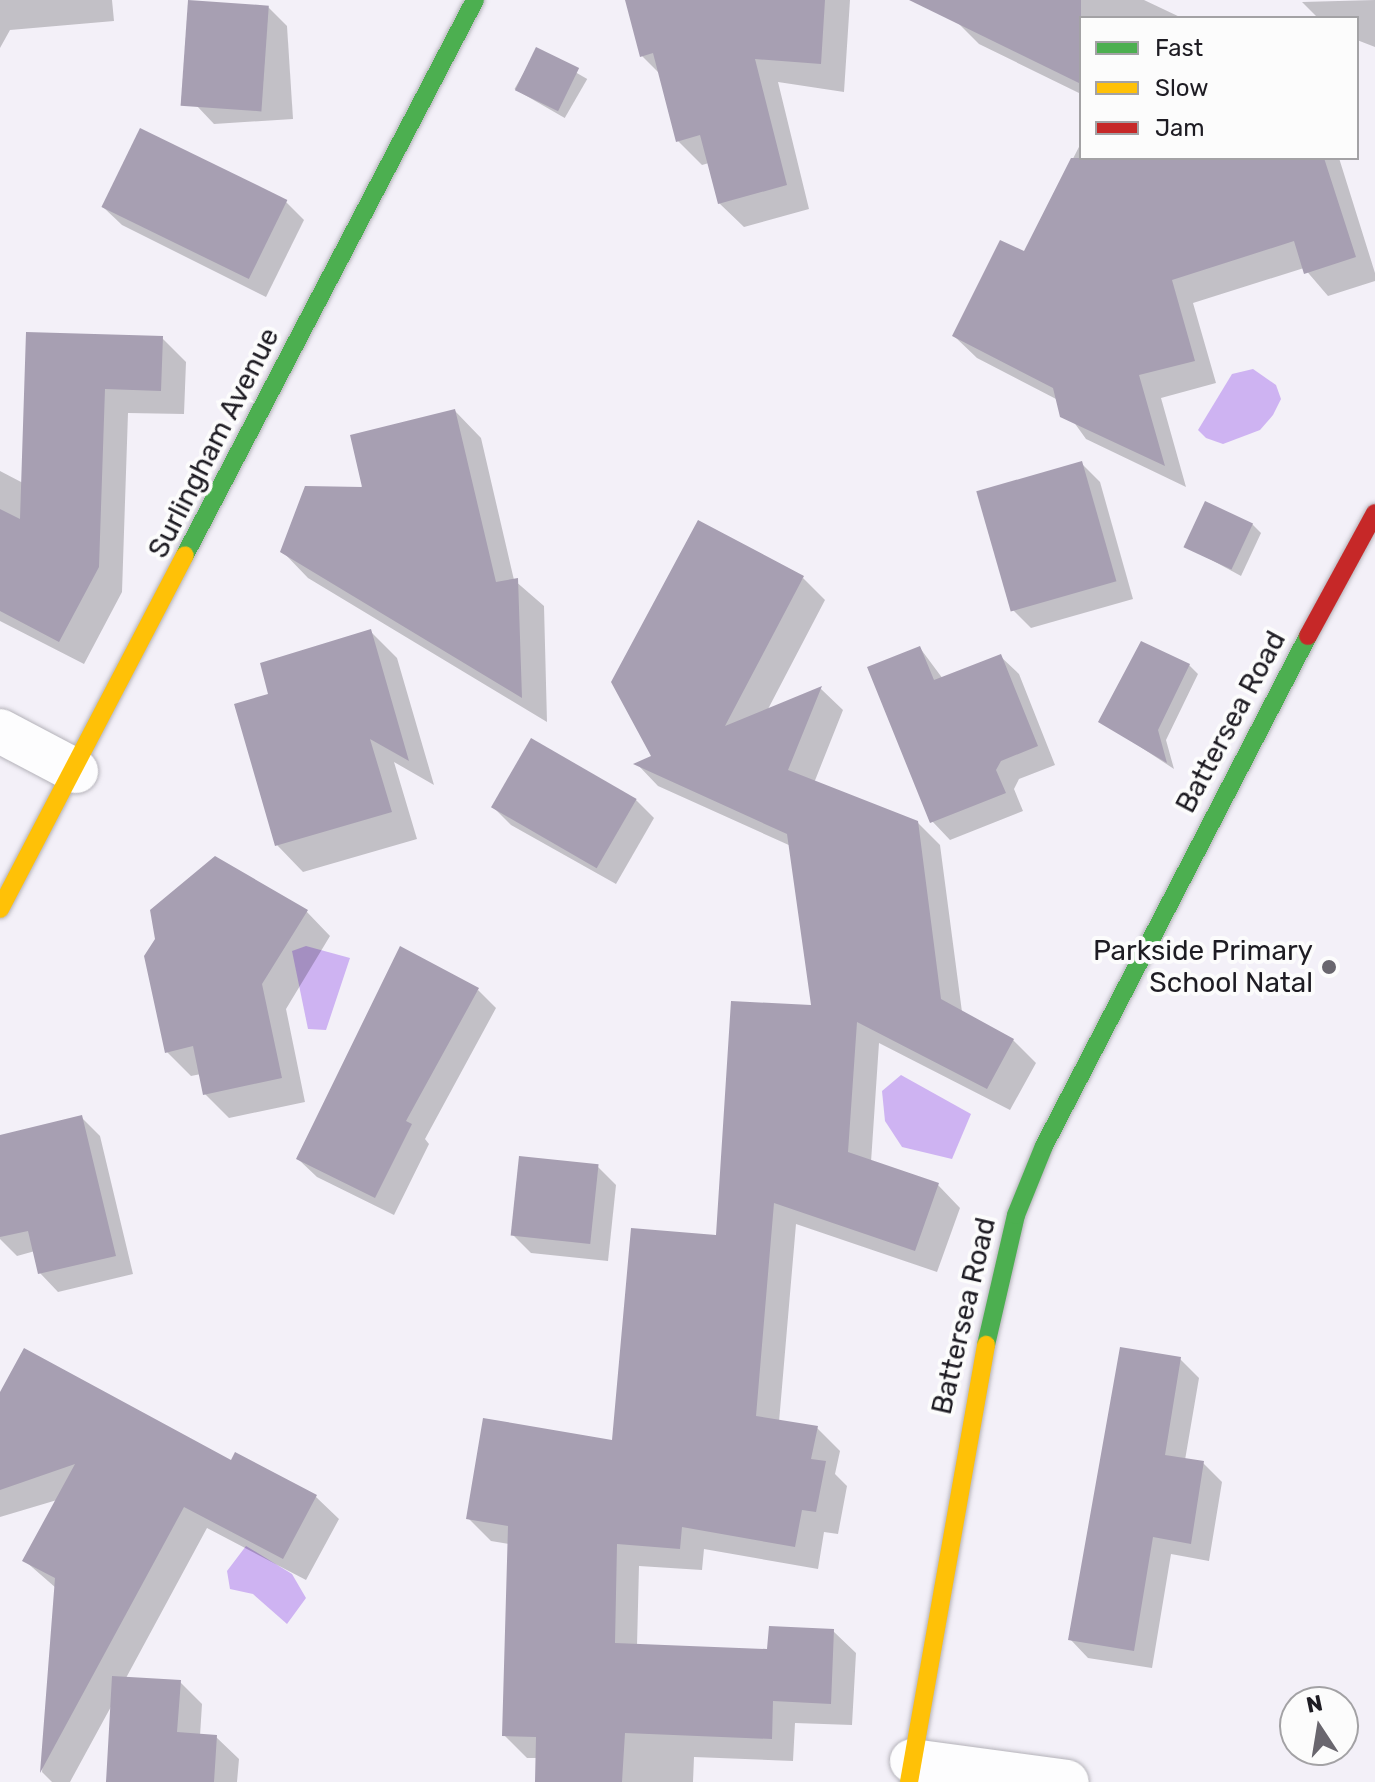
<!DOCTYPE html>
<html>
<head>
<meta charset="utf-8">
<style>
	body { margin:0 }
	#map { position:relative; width:1375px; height:1782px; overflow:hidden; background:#f3f0f8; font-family:Rubik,sans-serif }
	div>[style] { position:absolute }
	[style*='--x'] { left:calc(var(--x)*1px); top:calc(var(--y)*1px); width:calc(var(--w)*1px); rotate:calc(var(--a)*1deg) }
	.water>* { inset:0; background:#ceb3f2 }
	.shadow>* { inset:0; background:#0003; transform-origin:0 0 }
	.building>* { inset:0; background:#a79fb2; transform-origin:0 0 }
	.roads { filter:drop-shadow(0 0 2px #b4b2b9) drop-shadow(0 0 2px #b4b2b9) }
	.street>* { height:44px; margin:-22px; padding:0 22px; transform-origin:22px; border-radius:22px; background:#fdfdfe }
	.fast>* { height:18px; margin:-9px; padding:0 9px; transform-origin:9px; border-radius:9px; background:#4caf50 }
	.slow>* { height:18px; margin:-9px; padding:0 9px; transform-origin:9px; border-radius:9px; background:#ffc107 }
	.jam>* { height:18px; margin:-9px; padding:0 9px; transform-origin:9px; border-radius:9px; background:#c62828 }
	.dots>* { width:22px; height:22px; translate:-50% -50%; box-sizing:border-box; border:4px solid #fcfcfc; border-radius:50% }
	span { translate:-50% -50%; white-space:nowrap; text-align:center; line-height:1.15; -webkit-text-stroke:8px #fcfcfc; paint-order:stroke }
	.street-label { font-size:28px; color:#1e1c23 }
	.poi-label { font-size:28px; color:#1e1c23 }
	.right { translate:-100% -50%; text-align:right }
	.legend { position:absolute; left:1079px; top:16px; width:280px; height:144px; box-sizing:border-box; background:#fcfcfc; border:2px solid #a3a2a5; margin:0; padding:10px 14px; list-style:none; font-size:24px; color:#1e1c23 }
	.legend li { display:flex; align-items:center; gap:16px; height:40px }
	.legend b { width:40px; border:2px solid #a3a2a5 }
	.north { position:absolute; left:1279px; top:1686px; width:80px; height:80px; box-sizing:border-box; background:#fcfcfc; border:2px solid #a3a2a5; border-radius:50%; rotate:348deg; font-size:22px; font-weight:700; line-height:32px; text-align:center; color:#1e1c23 }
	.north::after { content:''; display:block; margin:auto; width:28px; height:36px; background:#69666e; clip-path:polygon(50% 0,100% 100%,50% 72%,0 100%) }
</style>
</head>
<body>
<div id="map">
	<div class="water">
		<i style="clip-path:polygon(1253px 369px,1276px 385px,1281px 399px,1273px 415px,1260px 430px,1223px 444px,1206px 438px,1198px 430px,1232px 374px)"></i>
		<i style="clip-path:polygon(306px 946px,350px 958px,326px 1030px,308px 1029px,292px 951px)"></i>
		<i style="clip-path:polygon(901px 1075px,971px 1114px,952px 1159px,902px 1147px,885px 1121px,882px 1091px)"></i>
		<i style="clip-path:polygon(246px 1546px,292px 1574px,306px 1598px,287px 1624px,253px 1594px,230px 1589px,227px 1571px)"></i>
	</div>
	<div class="shadow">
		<i style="clip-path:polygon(0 0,112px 0,114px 21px,10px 30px,0 48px)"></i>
		<i style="clip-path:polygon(627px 0,850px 0,844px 92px,778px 82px,809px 209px,744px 227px,719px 203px,709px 163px,702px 165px,678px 141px,661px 75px,642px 56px)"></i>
		<i style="clip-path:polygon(967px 0,1144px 0,1182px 18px,1081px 18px,1081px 94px,979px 44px,956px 21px)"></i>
		<i style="clip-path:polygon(1375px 0,1375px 47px,1357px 40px,1357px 18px,1318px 18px,1302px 2px)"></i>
		<i style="clip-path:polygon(268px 7px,287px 26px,293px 119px,214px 124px,196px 105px)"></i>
		<i style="left:537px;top:50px;width:58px;height:45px;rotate:30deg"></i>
		<i style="clip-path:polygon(1081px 143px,1081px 158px,1339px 158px,1375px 273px,1375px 281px,1328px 296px,1304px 268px,1193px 303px,1216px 383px,1161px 398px,1186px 487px,1086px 439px,1058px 400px,977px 358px,954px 336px,1024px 254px)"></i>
		<i style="clip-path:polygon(286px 202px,304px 220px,266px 297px,122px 225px,103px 207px)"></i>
		<i style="clip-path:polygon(28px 334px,162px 338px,186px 362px,184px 414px,128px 413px,122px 592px,84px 664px,0 621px,0 471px,23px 483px)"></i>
		<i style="clip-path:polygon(455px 411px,481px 438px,514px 580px,544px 606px,547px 722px,308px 578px,282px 551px)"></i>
		<i style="clip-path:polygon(1081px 463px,1100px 482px,1133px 599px,1031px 628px,1013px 610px)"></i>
		<i style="clip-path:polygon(1252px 524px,1261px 533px,1241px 576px,1186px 546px)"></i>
		<i style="clip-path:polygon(803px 578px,825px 600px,767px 711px,821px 689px,843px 710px,814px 783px,917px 822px,940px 845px,962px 1012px,1013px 1040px,1036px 1063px,1010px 1110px,879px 1043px,871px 1162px,938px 1185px,960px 1208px,937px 1272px,796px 1224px,779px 1422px,817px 1428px,840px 1451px,835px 1474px,847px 1486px,838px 1534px,824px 1532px,818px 1569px,704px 1549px,702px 1570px,639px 1566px,637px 1646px,769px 1651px,833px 1631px,856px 1653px,852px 1725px,795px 1723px,793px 1761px,694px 1757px,693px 1782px,537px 1782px,538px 1758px,527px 1758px,504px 1735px,509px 1544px,491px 1541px,468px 1518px,614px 1443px,718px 1237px,813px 1007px,791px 846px,658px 786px,637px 764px,653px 757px)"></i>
		<i style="clip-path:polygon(371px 632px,397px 658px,434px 785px,394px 762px,417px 839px,303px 872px,277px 845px,271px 696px)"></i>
		<i style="clip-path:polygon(920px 648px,943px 679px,1000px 656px,1019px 674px,1055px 765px,1019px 779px,1014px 789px,1023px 811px,950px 840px,932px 821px)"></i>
		<i style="clip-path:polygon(1189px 665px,1198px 674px,1166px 740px,1174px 769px,1101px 721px)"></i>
		<i style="clip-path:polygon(636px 800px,654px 818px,616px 884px,511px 825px,493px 807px)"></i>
		<i style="clip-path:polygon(306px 911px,330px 936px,286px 1009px,305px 1102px,229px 1118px,205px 1094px,201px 1074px,191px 1076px,167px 1052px)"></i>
		<i style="clip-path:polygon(478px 990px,496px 1008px,425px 1139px,429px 1144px,394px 1215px,317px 1177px,298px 1159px)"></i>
		<i style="clip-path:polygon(82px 1118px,100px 1136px,133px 1274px,58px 1292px,40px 1273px,35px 1251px,17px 1256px,0 1239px,0 1137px)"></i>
		<i style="clip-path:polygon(598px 1167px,616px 1185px,608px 1261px,531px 1253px,513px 1235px)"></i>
		<i style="clip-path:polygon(1180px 1359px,1199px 1378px,1185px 1460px,1203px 1463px,1222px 1482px,1209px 1561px,1171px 1554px,1152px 1668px,1088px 1658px,1070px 1639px)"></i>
		<i style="clip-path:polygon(0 1396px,232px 1463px,316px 1497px,339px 1519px,306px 1580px,207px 1528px,126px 1678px,180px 1682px,202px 1704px,200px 1736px,216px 1737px,239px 1759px,237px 1782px,108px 1782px,113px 1703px,70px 1782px,52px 1782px,42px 1772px,56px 1588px,25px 1561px,57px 1500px,0 1517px)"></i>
	</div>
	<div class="building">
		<i style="left:188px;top:0;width:81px;height:106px;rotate:4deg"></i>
		<i style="clip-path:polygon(625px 0,825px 0,821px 64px,755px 59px,787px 185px,718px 204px,700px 135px,676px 142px,653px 53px,640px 57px)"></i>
		<i style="clip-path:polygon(909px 0,1081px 0,1081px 84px)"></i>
		<i style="left:536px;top:47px;width:48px;height:48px;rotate:26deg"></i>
		<i style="left:140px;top:128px;width:164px;height:88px;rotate:26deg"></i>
		<i style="clip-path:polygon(1071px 158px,1324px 158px,1356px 257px,1304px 274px,1294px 241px,1172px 280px,1195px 361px,1139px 375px,1165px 466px,1060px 417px,1053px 388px,952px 336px,1000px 240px,1024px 251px)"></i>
		<i style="clip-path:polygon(26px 332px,163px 336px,161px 391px,105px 389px,99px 567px,59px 642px,0 611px,0 509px,20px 519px)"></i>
		<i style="clip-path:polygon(455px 409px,496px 582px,518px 578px,522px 698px,280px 552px,305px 486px,362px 487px,350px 435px)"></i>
		<i style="left:1082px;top:461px;width:125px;height:110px;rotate:74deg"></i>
		<i style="left:1205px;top:501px;width:53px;height:51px;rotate:25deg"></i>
		<i style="clip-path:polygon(698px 520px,804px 576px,725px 726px,822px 686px,788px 770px,918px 821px,941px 999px,1014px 1039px,987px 1089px,857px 1022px,848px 1152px,939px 1183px,915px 1251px,774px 1203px,756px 1416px,818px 1426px,811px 1459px,826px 1461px,816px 1512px,802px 1510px,795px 1547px,682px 1527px,680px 1549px,617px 1544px,615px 1643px,767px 1649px,769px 1626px,834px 1629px,831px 1704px,773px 1701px,772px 1739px,625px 1733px,622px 1782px,535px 1782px,536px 1737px,502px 1736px,508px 1526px,466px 1519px,483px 1418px,612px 1440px,631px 1228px,716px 1235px,731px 1001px,811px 1005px,787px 834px,633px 764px,651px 756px,611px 682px)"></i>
		<i style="clip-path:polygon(371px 629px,409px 761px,370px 739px,392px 812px,275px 846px,234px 704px,268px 694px,260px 663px)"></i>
		<i style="clip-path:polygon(1141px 641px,1190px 664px,1158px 730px,1167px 763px,1098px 722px)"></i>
		<i style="clip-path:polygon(920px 646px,934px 680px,1001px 654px,1038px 746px,1001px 761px,996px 770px,1006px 793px,930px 823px,867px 667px)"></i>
		<i style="left:531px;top:738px;width:122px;height:80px;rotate:30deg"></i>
		<i style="clip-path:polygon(215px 856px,308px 910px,262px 984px,282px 1078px,203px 1095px,193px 1046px,165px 1053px,144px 956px,155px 939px,150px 910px)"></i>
		<i style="clip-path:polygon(400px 946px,479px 988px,406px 1121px,412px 1124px,375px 1198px,296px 1159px)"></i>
		<i style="clip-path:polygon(82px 1115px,116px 1256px,38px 1274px,28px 1231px,0 1237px,0 1135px)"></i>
		<i style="left:519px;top:1156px;width:80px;height:80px;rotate:6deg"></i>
		<i style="clip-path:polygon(1120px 1347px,1181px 1357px,1165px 1455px,1204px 1461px,1191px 1544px,1153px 1537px,1134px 1651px,1068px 1640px)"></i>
		<i style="clip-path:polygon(24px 1348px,231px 1460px,235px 1452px,317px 1495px,283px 1559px,184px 1507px,40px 1773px,55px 1578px,22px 1561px,75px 1464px,0 1490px,0 1392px)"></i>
		<i style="clip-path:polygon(112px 1676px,181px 1680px,177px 1732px,217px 1735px,214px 1782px,106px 1782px)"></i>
	</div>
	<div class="roads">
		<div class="street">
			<i style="--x:0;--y:731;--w:86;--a:27.8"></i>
			<i style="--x:912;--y:1761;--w:156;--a:7.7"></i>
		</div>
		<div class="fast">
			<i style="--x:185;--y:555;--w:626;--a:-62.41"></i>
			<i style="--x:986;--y:1345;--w:133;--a:-77"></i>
			<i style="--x:1016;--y:1215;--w:74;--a:-67.9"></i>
			<i style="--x:1044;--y:1146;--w:574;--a:-62.63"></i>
		</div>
		<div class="slow">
			<i style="--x:0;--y:909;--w:399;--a:-62.4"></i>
			<i style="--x:909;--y:1782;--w:444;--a:-80"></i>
		</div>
		<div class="jam">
			<i style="--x:1308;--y:636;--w:140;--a:-61.4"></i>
		</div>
	</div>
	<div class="dots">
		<i style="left:1329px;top:967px;background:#69666e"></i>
	</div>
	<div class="street-label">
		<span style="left:214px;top:443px;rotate:-63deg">Surlingham Avenue</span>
		<span style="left:1231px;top:722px;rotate:-62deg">Battersea Road</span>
		<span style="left:964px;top:1316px;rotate:-77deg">Battersea Road</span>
	</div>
	<div class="poi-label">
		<span class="right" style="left:1313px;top:967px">Parkside Primary<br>School Natal</span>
	</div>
	<ul class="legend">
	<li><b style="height:10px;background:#4caf50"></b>Fast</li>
	<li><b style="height:10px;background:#ffc107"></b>Slow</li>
	<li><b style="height:10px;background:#c62828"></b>Jam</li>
	</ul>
	<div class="north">N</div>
</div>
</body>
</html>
